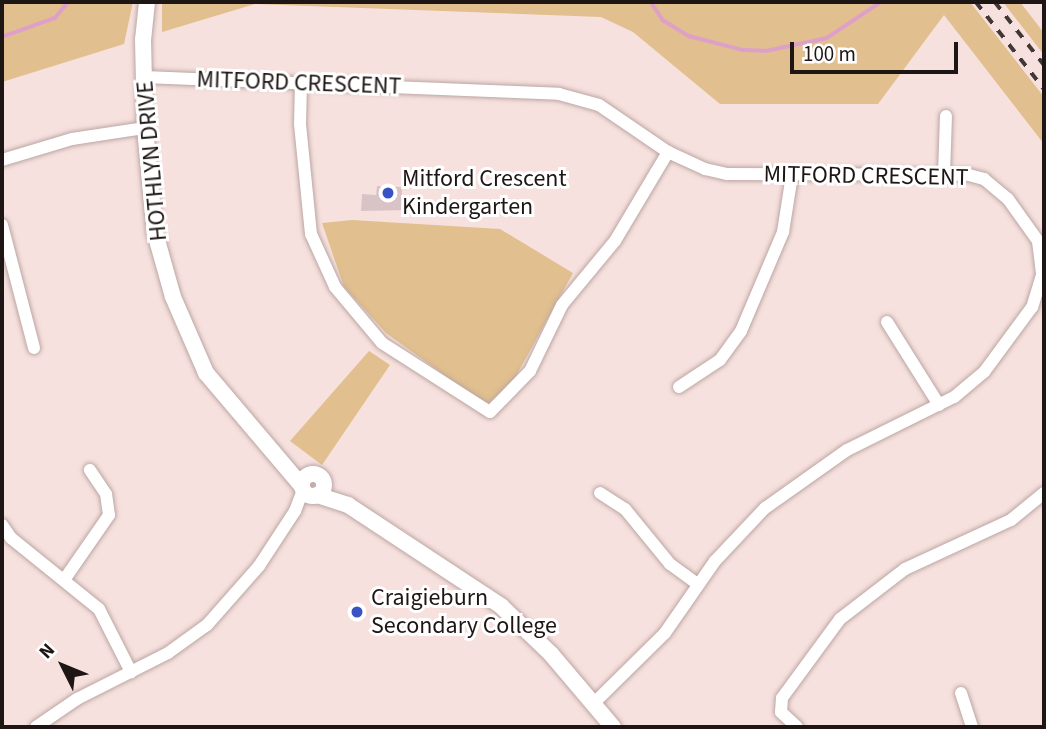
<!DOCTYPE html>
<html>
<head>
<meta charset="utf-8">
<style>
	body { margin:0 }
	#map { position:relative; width:1046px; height:729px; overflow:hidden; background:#f7e1de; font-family:"Source Sans 3",sans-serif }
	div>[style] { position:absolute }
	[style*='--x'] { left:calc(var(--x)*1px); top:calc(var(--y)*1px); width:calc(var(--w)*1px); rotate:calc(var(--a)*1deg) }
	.green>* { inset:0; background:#e1bf8e }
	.stream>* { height:3.5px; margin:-1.75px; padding:0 1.75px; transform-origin:1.75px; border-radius:1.75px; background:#dea0c8 }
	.building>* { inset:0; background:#d8c3c7 }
	.roads { filter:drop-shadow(0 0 2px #bba6a3) drop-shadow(0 0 2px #bba6a3) }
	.minor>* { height:12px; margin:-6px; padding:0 6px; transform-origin:6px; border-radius:6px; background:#fff }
	.tertiary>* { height:16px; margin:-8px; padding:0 8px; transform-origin:8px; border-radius:8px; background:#fff }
	.tertiary>.ring { margin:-8px; padding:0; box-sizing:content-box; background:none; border:16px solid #fff; border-radius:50% }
	.rail>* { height:3.5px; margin-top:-1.75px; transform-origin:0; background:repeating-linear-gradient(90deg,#413836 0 9px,transparent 0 18px) }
	.dots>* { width:19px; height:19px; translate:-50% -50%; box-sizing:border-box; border:4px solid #fff; border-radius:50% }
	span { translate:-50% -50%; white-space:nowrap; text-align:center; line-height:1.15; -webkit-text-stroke:6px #fff; paint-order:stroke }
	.street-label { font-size:24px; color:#1d1614 }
	.poi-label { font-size:24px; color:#1d1614 }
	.left { translate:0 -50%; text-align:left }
	.frame { position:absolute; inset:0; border:4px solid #1d1614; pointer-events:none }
	.north { position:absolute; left:28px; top:631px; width:70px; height:70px; -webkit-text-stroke:5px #fff; paint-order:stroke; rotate:313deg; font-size:19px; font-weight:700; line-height:28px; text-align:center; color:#1d1614 }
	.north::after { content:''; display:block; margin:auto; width:24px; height:32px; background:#1d1614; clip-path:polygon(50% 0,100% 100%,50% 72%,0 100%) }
	.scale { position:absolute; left:790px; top:42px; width:168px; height:32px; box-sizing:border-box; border:4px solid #1d1614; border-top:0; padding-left:9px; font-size:21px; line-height:24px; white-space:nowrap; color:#1d1614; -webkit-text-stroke:5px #fff; paint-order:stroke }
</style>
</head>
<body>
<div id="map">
	<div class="green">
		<i style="clip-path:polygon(2px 2px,133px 2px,124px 44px,2px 82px)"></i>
		<i style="clip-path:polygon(162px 2px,970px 2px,1044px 97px,1044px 144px,944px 15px,878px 104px,720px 104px,633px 32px,601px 17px,255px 4px,162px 32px)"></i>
		<i style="clip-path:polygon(1003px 2px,1020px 2px,1044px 33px,1044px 55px)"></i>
		<i style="clip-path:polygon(352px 220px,500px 229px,573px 273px,511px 385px,486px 405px,386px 333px,344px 287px,322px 223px)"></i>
		<i style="clip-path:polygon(369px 351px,390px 365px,322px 465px,290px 441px)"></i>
	</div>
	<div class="stream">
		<i style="--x:651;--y:2;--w:22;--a:56"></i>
		<i style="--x:663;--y:20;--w:31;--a:32"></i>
		<i style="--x:689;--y:36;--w:56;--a:14.5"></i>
		<i style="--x:743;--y:50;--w:23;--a:2"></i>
		<i style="--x:766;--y:51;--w:62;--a:-12"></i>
		<i style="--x:827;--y:38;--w:65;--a:-33.7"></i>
		<i style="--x:2;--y:37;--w:56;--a:-19.7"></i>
		<i style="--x:55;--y:18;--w:21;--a:-51"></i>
	</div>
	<div class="building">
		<i style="clip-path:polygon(377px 186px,402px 187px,402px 196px,408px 196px,407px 210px,361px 211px,362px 194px,376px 195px)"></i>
	</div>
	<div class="roads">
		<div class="minor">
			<i style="--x:144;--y:77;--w:415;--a:2.3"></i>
			<i style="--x:559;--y:94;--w:41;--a:15.4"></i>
			<i style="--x:599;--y:105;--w:83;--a:34.3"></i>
			<i style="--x:668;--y:152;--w:41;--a:24.7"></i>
			<i style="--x:705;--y:169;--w:23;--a:13"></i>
			<i style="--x:727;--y:174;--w:242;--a:0.2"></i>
			<i style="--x:969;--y:175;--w:16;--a:15"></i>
			<i style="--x:984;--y:179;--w:31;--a:40"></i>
			<i style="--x:1008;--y:199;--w:52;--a:54.5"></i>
			<i style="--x:1038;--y:241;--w:34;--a:83"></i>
			<i style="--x:1042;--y:275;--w:34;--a:107"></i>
			<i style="--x:1032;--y:307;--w:81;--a:126.4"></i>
			<i style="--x:984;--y:372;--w:39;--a:140"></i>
			<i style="--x:954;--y:397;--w:119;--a:153.6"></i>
			<i style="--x:847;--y:450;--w:100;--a:144.7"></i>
			<i style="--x:765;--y:508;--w:73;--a:133.3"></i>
			<i style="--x:715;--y:561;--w:88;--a:124.8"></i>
			<i style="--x:665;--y:633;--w:100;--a:135.4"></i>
			<i style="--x:301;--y:83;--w:41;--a:91.4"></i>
			<i style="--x:300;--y:124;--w:111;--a:84.3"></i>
			<i style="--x:311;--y:234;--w:58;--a:65.6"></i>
			<i style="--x:335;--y:287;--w:73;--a:50"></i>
			<i style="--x:382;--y:343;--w:128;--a:32.6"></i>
			<i style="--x:490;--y:412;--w:57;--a:-45.7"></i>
			<i style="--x:530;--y:371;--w:73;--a:-64.1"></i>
			<i style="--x:562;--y:305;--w:83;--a:-50.4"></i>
			<i style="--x:615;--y:241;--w:104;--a:-59.2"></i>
			<i style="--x:2;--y:160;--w:73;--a:-16.7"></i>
			<i style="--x:72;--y:139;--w:74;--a:-8.6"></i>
			<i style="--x:944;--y:175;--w:59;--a:-88.1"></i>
			<i style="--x:2;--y:225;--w:127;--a:75.4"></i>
			<i style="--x:887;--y:322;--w:98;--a:57.9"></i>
			<i style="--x:679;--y:387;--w:49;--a:-33.4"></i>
			<i style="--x:720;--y:360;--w:36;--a:-54"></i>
			<i style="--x:741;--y:331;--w:108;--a:-67"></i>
			<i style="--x:783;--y:232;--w:58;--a:-81"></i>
			<i style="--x:600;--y:493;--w:30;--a:33"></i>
			<i style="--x:625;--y:509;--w:71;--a:50.7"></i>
			<i style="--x:670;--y:564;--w:34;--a:36"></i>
			<i style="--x:2;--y:525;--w:16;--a:55"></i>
			<i style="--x:11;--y:538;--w:113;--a:38.9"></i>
			<i style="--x:99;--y:609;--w:71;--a:63.1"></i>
			<i style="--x:64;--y:580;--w:79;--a:-55.3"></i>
			<i style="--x:109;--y:515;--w:21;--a:-98"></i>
			<i style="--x:106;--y:494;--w:29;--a:-124"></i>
			<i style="--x:961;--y:693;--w:36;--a:72"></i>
			<i style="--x:36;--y:727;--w:50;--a:-34.3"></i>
			<i style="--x:77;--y:699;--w:102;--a:-26.8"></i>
			<i style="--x:168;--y:653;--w:48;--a:-35.7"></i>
			<i style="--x:207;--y:625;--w:79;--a:-48.6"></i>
			<i style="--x:259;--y:566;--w:66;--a:-56.8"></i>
			<i style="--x:295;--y:511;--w:22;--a:-69"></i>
			<i style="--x:797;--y:727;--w:22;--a:-137"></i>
			<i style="--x:781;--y:712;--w:14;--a:-86"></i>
			<i style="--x:782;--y:698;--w:98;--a:-53.7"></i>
			<i style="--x:840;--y:619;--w:82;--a:-37.6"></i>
			<i style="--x:905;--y:569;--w:117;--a:-24.8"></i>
			<i style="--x:1011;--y:520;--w:43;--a:-39.3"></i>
		</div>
		<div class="tertiary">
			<i style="--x:147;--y:2;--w:37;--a:96"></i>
			<i style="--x:143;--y:39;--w:89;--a:88.7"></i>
			<i style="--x:145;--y:128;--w:105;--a:84.6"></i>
			<i style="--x:155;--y:233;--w:66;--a:74.3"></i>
			<i style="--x:173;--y:297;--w:83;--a:66.5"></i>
			<i style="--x:206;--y:373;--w:148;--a:49.7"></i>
			<i class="ring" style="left:302px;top:474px;width:6px;height:6px"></i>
			<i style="--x:317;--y:495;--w:33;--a:18"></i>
			<i style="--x:348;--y:505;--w:183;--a:33.4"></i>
			<i style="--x:501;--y:606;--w:69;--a:43.8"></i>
			<i style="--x:551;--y:654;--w:96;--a:49.7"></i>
		</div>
	</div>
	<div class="rail">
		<i style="--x:976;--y:2;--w:110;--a:52"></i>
		<i style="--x:995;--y:2;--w:80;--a:52.1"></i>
	</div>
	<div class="dots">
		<i style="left:388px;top:193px;background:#3953c5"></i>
		<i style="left:357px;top:612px;background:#3953c5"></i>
	</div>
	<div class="street-label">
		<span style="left:299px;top:83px;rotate:2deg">MITFORD CRESCENT</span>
		<span style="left:152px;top:161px;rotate:-95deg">HOTHLYN DRIVE</span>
		<span style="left:866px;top:176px;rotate:1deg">MITFORD CRESCENT</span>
	</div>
	<div class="poi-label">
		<span class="left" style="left:402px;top:193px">Mitford Crescent<br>Kindergarten</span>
		<span class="left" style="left:371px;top:612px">Craigieburn<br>Secondary College</span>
	</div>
	<div class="frame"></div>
	<div class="north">N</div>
	<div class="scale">100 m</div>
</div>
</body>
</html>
